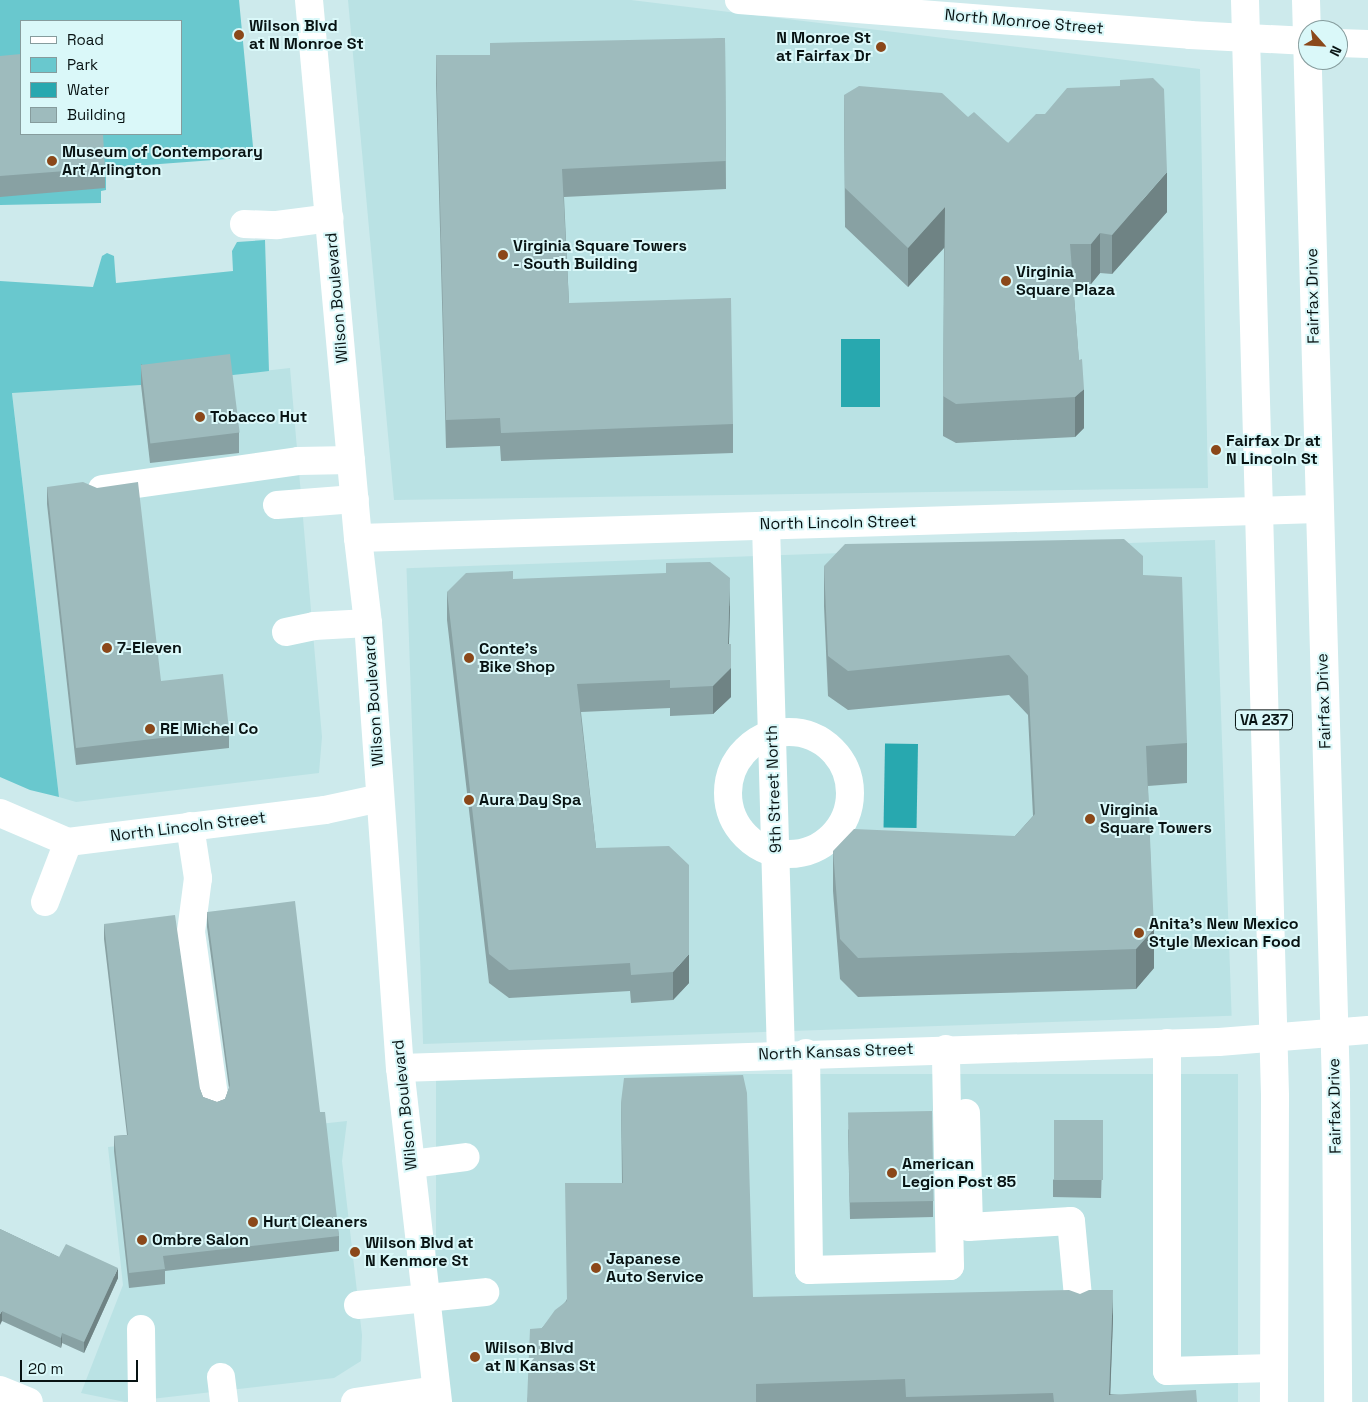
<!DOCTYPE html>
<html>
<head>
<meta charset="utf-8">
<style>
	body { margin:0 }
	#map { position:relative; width:1368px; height:1402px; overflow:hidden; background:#cdeaec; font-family:"Space Grotesk",sans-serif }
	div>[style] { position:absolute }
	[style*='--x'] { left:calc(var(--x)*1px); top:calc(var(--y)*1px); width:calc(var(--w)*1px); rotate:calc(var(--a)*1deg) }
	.built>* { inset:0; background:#bae2e4; transform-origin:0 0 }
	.green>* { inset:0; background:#69c8ce }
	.water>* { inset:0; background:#28a8af; transform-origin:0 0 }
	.minor>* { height:28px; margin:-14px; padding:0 14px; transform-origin:14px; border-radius:14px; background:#fff }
	.minor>.ring { margin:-14px; padding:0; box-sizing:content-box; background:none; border:28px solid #fff; border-radius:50% }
	.major>* { height:28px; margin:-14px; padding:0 14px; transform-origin:14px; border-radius:14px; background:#fff }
	.wall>* { inset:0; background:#88a1a3 }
	.shaded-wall>* { inset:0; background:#6f8384 }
	.building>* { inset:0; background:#9ebbbd; transform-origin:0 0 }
	.dots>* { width:14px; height:14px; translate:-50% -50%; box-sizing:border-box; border:2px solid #daf8f9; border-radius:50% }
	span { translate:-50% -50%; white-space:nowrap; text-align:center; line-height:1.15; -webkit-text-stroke:4px #daf8f9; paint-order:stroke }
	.shield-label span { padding:1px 4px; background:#daf8f9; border:1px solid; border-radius:4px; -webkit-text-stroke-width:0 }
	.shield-label { font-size:15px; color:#081313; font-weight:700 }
	.street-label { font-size:16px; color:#081313 }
	.poi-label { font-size:16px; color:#081313; font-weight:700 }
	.left { translate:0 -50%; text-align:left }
	.right { translate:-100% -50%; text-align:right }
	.legend { position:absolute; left:20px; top:20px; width:162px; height:115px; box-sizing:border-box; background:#daf8f9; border:1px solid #869c9d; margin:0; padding:6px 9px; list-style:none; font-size:15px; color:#081313 }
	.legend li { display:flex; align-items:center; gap:10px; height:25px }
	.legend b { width:25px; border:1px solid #869c9d }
	.north { position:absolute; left:1298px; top:20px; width:50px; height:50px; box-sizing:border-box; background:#daf8f9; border:1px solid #869c9d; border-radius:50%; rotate:116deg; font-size:14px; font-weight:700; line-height:20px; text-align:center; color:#081313 }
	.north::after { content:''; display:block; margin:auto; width:18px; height:22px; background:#8b481a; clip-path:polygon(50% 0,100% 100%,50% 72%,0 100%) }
	.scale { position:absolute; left:20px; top:1360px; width:118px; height:22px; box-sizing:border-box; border:2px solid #081313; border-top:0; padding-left:6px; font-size:15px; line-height:18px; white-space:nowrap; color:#081313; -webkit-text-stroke:4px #daf8f9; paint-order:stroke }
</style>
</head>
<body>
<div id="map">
	<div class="built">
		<i style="clip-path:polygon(348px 0,631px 0,1200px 69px,1208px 488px,394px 500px)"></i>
		<i style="clip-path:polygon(290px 368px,322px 737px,319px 773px,76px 802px,59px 797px,12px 392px,141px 385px)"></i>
		<i style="left:1215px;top:540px;width:476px;height:809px;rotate:88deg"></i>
		<i style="left:1238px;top:1074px;width:328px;height:802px;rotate:90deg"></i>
		<i style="clip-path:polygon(347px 1121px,342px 1161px,362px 1335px,361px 1361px,334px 1378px,125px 1402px,81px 1393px,123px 1285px,108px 1147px)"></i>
	</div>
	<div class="green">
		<i style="clip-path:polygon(evenodd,0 0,239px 0,254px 157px,106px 168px,106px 190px,101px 191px,101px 203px,0 205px,0 0,21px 21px,181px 21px,181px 134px,21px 134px,21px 21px)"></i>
		<i style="clip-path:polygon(265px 240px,269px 371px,141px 385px,12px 393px,59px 797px,30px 790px,0 777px,0 281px,93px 287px,102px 256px,107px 253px,114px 256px,116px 283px,233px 271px,232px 251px,237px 242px)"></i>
	</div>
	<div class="water">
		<i style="left:841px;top:339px;width:39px;height:68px"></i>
		<i style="left:918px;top:744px;width:84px;height:33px;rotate:91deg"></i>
	</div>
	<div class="minor">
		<i style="--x:739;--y:0;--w:452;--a:4.4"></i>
		<i style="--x:1190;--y:35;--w:118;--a:2.9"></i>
		<i style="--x:1338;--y:43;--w:30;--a:2"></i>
		<i style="--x:244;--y:224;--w:33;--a:2"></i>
		<i style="--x:277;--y:225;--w:53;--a:-7.5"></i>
		<i style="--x:102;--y:489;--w:198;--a:-8.1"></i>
		<i style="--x:298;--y:461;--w:53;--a:-1.1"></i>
		<i style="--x:277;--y:505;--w:78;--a:-4.4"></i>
		<i style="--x:766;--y:525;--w:529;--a:88.38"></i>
		<i style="--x:358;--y:538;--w:960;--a:-1.73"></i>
		<i style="--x:286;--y:632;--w:29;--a:-12"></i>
		<i style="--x:314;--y:626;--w:54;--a:-3.2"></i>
		<i class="ring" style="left:728px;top:732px;width:94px;height:94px"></i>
		<i style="--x:0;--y:813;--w:74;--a:23.1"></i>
		<i style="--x:68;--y:842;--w:259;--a:-7.1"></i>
		<i style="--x:325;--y:810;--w:56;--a:-12.3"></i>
		<i style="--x:190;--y:826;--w:53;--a:81.3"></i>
		<i style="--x:198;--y:878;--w:54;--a:97.4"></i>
		<i style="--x:191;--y:932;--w:172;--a:82"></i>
		<i style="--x:45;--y:902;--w:64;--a:-69"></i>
		<i style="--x:1167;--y:1043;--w:328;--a:90"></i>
		<i style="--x:1167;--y:1371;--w:106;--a:-1.6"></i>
		<i style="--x:806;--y:1053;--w:217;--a:89.2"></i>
		<i style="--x:809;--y:1270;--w:141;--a:-1.6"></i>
		<i style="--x:950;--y:1266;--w:217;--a:-91.1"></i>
		<i style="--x:400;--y:1068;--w:819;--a:-1.82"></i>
		<i style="--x:1219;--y:1042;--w:149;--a:-4.6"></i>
		<i style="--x:966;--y:1113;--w:114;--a:88.5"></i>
		<i style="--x:969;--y:1227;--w:102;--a:-3.4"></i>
		<i style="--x:1071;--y:1221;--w:86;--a:84.7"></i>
		<i style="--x:412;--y:1164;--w:54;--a:-7.4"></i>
		<i style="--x:358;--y:1305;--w:128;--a:-5.8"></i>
		<i style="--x:141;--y:1329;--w:73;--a:89.2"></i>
		<i style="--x:221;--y:1377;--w:25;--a:83"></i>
		<i style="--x:0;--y:1390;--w:31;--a:22"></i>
		<i style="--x:355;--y:1402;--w:82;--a:-8.4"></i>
	</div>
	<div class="major">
		<i style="--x:309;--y:0;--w:540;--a:84.8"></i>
		<i style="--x:358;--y:538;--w:86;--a:83.3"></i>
		<i style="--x:368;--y:623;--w:446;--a:85.9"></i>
		<i style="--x:400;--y:1068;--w:336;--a:83.5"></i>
		<i style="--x:1245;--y:0;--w:1097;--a:88.43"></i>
		<i style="--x:1275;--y:1097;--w:305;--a:90.2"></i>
		<i style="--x:1306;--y:0;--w:1091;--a:88.42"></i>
		<i style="--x:1336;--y:1091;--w:311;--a:89.6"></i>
	</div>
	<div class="wall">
		<i style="clip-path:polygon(725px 38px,726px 189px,564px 197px,569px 303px,733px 424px,733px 453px,501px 461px,500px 446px,446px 448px,436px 83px,436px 55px,490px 55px)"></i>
		<i style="clip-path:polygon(0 56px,105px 168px,105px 188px,0 197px)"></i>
		<i style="clip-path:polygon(844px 95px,968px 117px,1008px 143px,1167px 212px,1112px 274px,1100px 273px,1091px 284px,1073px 283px,1084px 428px,1075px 437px,956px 443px,943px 436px,944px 247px,908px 287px,845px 227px)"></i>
		<i style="clip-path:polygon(141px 364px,239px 432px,239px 453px,150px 463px,141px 385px)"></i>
		<i style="clip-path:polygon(47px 487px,161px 681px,229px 730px,229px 748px,76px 765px,47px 504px)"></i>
		<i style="clip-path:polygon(824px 566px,1143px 575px,1187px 743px,1187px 783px,1148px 786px,1154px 968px,1136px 989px,858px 997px,840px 979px,833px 891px,833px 851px,1015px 836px,1033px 816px,1028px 715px,1009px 695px,848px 710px,828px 696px,824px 606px)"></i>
		<i style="clip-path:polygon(513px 579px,730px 606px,729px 644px,731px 697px,713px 714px,670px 716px,670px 708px,581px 712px,596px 848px,689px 983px,673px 1000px,631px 1003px,630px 991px,509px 998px,489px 983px,447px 620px,447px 592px)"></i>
		<i style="clip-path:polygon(207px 912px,320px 1112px,339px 1236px,339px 1251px,165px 1271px,165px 1284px,129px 1288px,114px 1151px,114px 1136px,127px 1135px,104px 939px,104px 924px,200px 1089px,203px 1097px,217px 1102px,225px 1099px,229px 1088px,207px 927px)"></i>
		<i style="clip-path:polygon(621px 1102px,753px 1297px,1113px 1318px,1110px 1394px,1197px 1402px,527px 1402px,542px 1328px,566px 1301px,622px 1183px)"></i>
		<i style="clip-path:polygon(848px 1129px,933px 1201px,933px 1217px,850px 1219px)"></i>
		<i style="clip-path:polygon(1103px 1136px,1101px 1198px,1053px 1197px,1053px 1180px)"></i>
		<i style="clip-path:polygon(0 1229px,59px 1257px,118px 1278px,84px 1353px,62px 1343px,61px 1348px,2px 1321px)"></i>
	</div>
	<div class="shaded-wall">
		<i style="clip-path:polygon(1167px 172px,1167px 212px,1112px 274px,1112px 235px)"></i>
		<i style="clip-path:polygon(945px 207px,945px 247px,908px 287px,908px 248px)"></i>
		<i style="clip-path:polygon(1100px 233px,1100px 273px,1091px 284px,1091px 244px)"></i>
		<i style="clip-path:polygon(1084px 389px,1084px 428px,1075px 437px,1075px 397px)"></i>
		<i style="clip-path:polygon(730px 578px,730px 606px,728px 672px,731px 644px,731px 697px,713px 714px,713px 686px,728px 644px)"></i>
		<i style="clip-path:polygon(1154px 929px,1154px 968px,1136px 989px,1136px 949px)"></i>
		<i style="clip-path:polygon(689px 954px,689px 983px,673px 1000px,673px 972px)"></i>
		<i style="clip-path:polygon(118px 1268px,118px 1278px,84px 1353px,84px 1342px)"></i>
		<i style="clip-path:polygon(1113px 1290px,1113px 1318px,1110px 1402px,1109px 1395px)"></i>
		<i style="clip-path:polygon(2px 1311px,2px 1321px,0 1325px,0 1314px)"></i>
		<i style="clip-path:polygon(62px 1333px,62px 1343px,61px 1348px,61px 1338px)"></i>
	</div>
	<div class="building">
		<i style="clip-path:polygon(725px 38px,726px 161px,562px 169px,569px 303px,731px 298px,733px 424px,501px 433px,500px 418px,446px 420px,436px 55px,490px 55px,490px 43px)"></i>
		<i style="clip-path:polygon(21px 54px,21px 134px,103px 134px,105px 168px,0 176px,0 56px)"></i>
		<i style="clip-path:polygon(1153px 78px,1164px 89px,1167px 172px,1112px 235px,1100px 233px,1091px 244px,1070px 244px,1079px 360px,1082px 359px,1084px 389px,1075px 397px,956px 404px,943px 396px,945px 207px,908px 248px,845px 188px,844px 95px,859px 86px,942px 93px,968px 117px,974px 112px,1008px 143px,1036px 114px,1045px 114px,1067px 88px,1120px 86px,1120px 80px)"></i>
		<i style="left:230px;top:354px;width:79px;height:90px;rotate:83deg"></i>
		<i style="clip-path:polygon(83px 482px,97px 488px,138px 482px,161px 681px,223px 674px,229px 730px,76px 748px,47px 487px)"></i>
		<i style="clip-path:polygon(1124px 539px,1143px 556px,1143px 575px,1182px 577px,1187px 743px,1146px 746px,1154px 929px,1136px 949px,858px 958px,840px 939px,833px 851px,854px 829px,1015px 836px,1035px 814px,1028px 676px,1009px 655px,848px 671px,828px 656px,824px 566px,845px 544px)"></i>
		<i style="clip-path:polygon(710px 562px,730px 578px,728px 644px,731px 644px,731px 668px,713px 686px,670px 688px,670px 680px,577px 684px,596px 848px,669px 846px,689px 865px,689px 954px,673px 972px,631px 975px,630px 963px,509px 970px,489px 954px,447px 592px,466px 573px,513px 571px,513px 579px,666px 573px,666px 563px)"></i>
		<i style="clip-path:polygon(295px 901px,320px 1112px,325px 1112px,339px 1236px,163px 1256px,165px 1269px,129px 1273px,114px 1136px,128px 1135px,104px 924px,175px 915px,200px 1089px,203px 1097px,217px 1102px,225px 1099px,230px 1085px,207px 912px)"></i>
		<i style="clip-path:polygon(743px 1075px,747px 1093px,753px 1297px,1069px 1290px,1080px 1294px,1089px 1290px,1113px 1290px,1109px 1395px,1196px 1390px,1197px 1402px,1054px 1402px,1053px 1393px,906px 1397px,905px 1379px,756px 1384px,756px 1402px,527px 1402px,530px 1329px,542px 1328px,555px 1310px,567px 1301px,565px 1183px,623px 1183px,621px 1102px,624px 1078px)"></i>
		<i style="left:932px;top:1111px;width:90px;height:84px;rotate:89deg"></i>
		<i style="left:1054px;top:1120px;width:49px;height:60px"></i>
		<i style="clip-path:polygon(0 1229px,59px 1257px,66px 1244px,118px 1268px,84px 1342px,62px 1333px,61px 1338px,2px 1311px,0 1314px)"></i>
	</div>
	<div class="dots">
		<i style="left:239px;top:35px;background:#8b481a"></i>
		<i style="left:881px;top:47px;background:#8b481a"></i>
		<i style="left:52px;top:161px;background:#8b481a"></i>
		<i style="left:503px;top:255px;background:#8b481a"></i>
		<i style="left:1006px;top:281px;background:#8b481a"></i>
		<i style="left:200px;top:417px;background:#8b481a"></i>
		<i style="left:1216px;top:450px;background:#8b481a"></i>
		<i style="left:107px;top:648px;background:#8b481a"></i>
		<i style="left:469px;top:658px;background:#8b481a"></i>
		<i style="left:150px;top:729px;background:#8b481a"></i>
		<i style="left:469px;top:800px;background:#8b481a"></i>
		<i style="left:1090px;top:819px;background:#8b481a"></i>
		<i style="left:1139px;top:933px;background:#8b481a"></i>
		<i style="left:892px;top:1173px;background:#8b481a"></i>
		<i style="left:253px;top:1222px;background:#8b481a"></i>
		<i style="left:142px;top:1240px;background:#8b481a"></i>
		<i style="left:355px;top:1252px;background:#8b481a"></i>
		<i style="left:596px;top:1268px;background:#8b481a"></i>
		<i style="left:475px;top:1357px;background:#8b481a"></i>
	</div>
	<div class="shield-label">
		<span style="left:1264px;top:720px">VA 237</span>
	</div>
	<div class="street-label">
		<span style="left:1024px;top:22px;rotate:5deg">North Monroe Street</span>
		<span style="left:1313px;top:296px;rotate:-91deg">Fairfax Drive</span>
		<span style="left:337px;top:298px;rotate:-95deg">Wilson Boulevard</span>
		<span style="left:838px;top:523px;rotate:-1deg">North Lincoln Street</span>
		<span style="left:374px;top:701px;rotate:-94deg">Wilson Boulevard</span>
		<span style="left:1324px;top:701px;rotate:-92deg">Fairfax Drive</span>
		<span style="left:774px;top:789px;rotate:-92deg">9th Street North</span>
		<span style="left:188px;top:827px;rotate:-7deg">North Lincoln Street</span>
		<span style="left:836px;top:1052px;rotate:-2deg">North Kansas Street</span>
		<span style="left:405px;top:1105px;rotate:-96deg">Wilson Boulevard</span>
		<span style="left:1335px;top:1106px;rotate:-91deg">Fairfax Drive</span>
	</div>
	<div class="poi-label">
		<span class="left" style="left:249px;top:35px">Wilson Blvd<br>at N Monroe St</span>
		<span class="right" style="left:871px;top:47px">N Monroe St<br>at Fairfax Dr</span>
		<span class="left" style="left:62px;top:161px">Museum of Contemporary<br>Art Arlington</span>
		<span class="left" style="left:513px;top:255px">Virginia Square Towers<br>- South Building</span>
		<span class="left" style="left:1016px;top:281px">Virginia<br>Square Plaza</span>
		<span class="left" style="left:210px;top:417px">Tobacco Hut</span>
		<span class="left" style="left:1226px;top:450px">Fairfax Dr at<br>N Lincoln St</span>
		<span class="left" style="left:117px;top:648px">7-Eleven</span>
		<span class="left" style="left:479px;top:658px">Conte's<br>Bike Shop</span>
		<span class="left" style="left:160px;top:729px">RE Michel Co</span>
		<span class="left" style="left:479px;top:800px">Aura Day Spa</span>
		<span class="left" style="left:1100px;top:819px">Virginia<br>Square Towers</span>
		<span class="left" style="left:1149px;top:933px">Anita's New Mexico<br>Style Mexican Food</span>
		<span class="left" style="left:902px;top:1173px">American<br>Legion Post 85</span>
		<span class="left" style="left:263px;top:1222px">Hurt Cleaners</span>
		<span class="left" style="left:152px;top:1240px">Ombre Salon</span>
		<span class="left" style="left:365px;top:1252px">Wilson Blvd at<br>N Kenmore St</span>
		<span class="left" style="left:606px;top:1268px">Japanese<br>Auto Service</span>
		<span class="left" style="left:485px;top:1357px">Wilson Blvd<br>at N Kansas St</span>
	</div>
	<ul class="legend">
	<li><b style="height:6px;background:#fff"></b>Road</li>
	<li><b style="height:14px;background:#69c8ce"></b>Park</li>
	<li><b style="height:14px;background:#28a8af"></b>Water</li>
	<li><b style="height:14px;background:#9ebbbd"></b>Building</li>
	</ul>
	<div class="north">N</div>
	<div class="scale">20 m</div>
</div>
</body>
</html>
